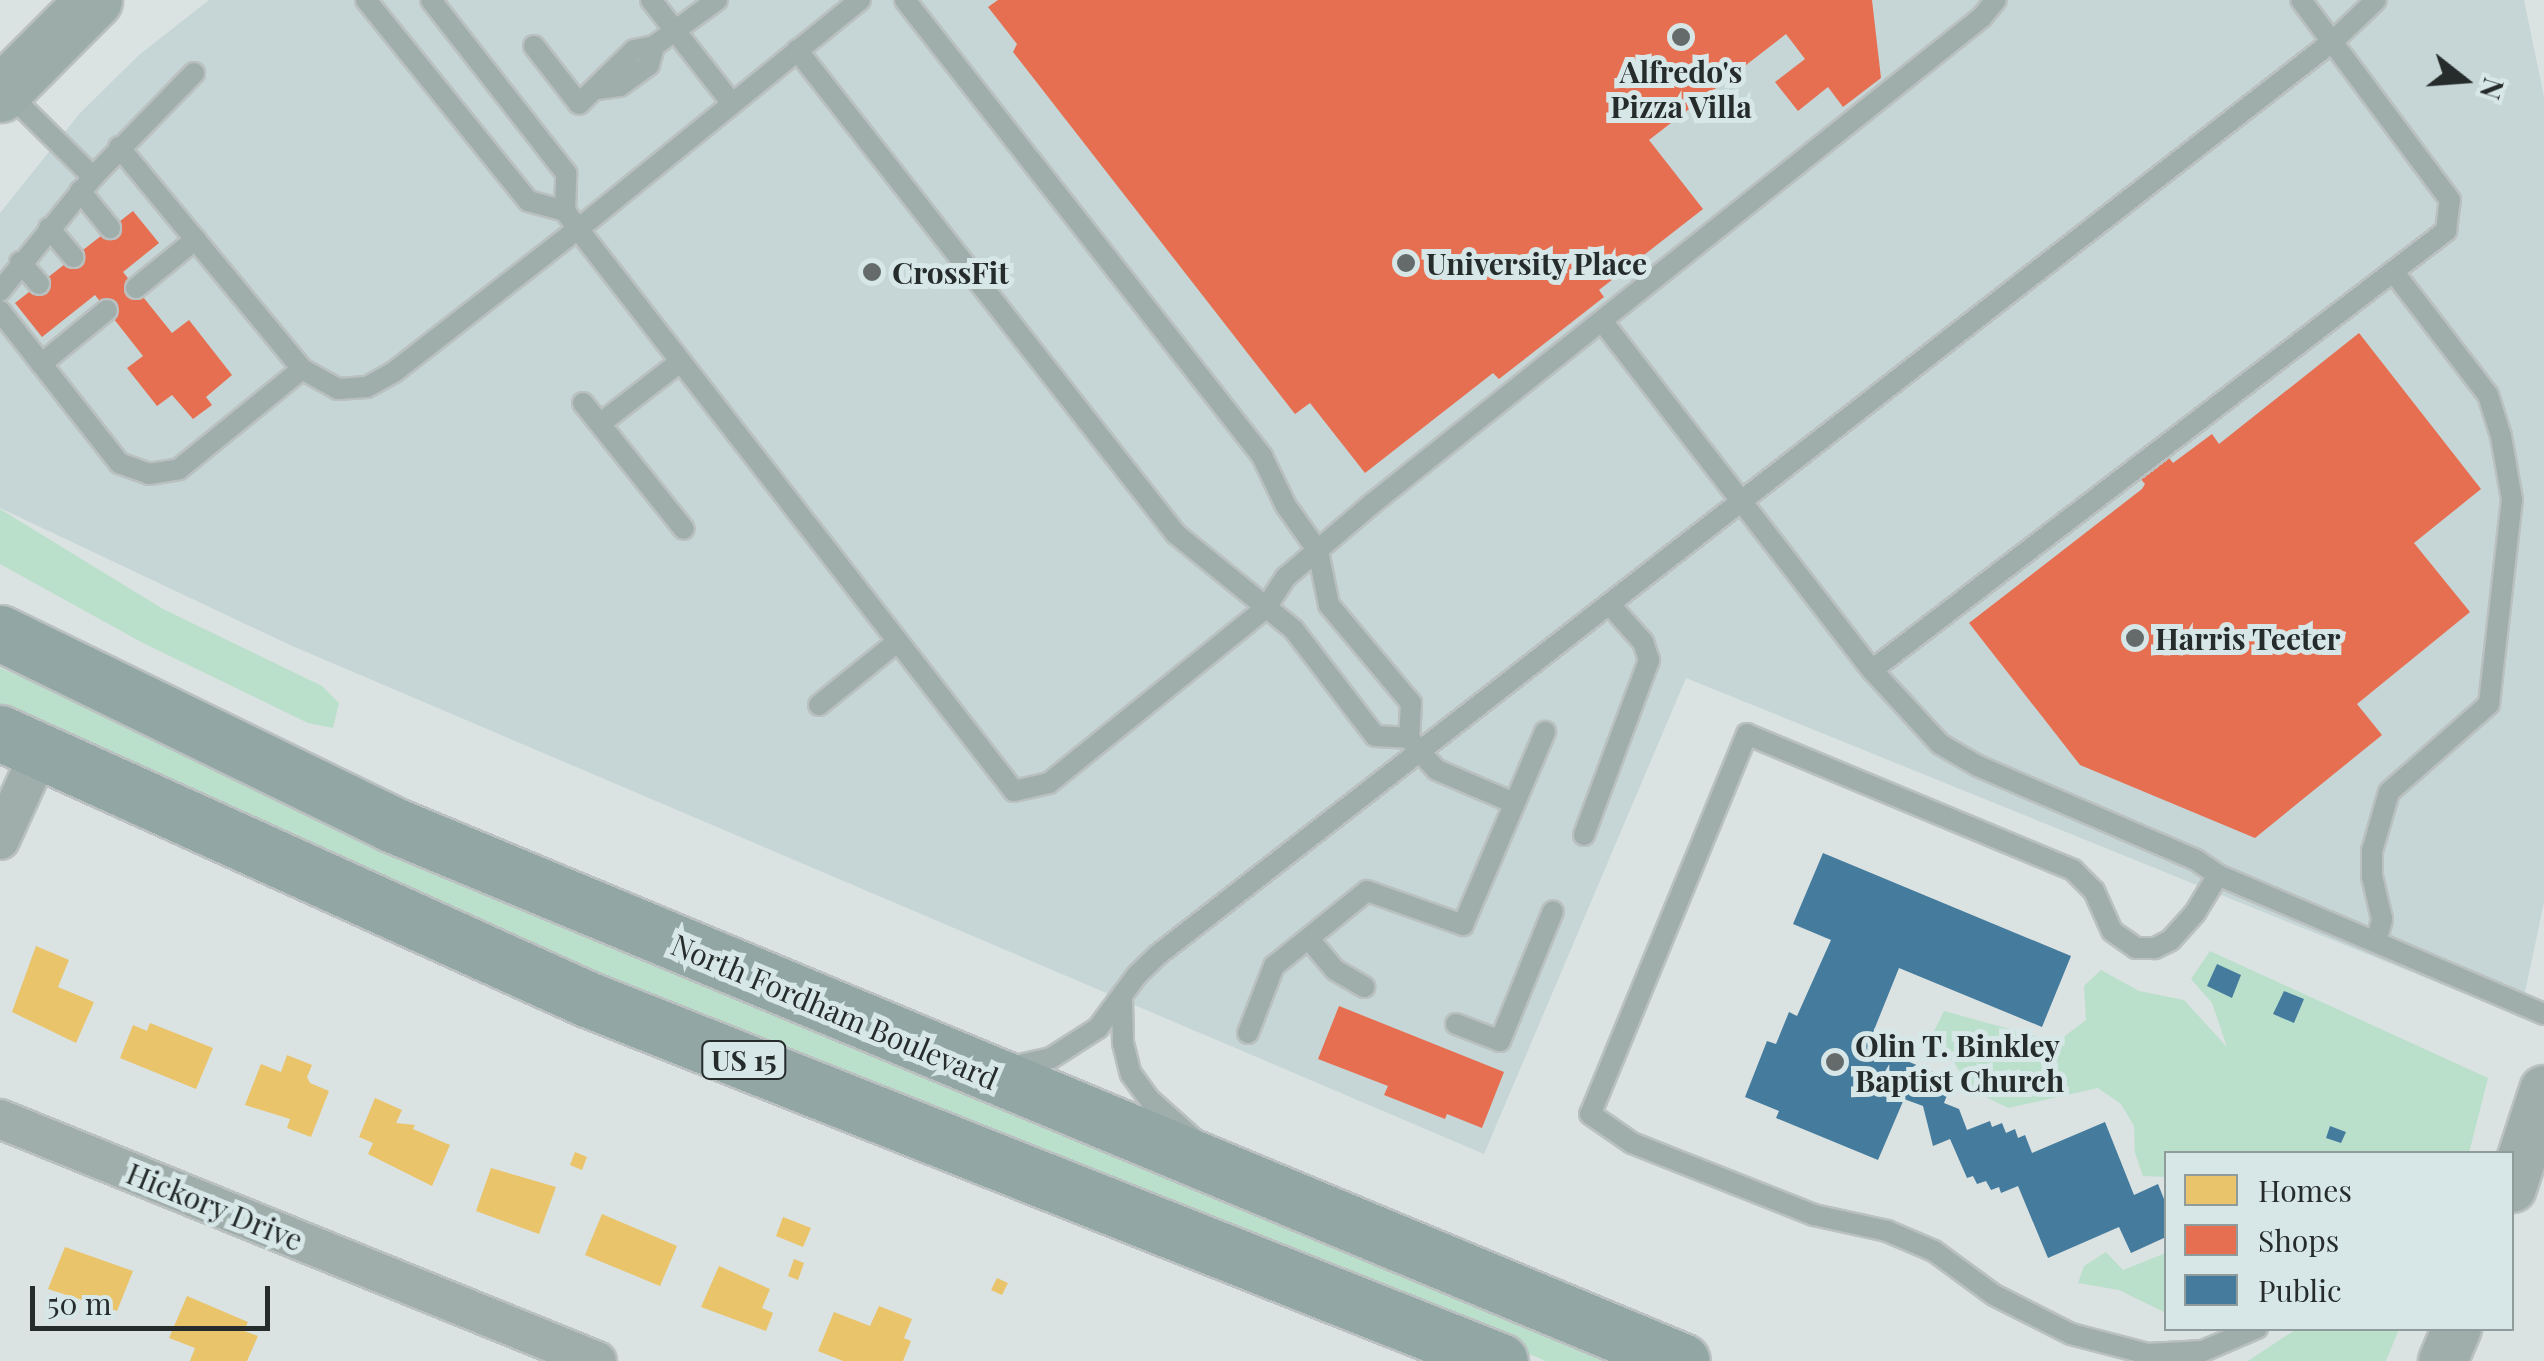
<!DOCTYPE html>
<html>
<head>
<meta charset="utf-8">
<style>
  body { margin:0 }
  #map { position:relative; width:2544px; height:1361px; overflow:hidden; background:#dae2e2; font-family:"Playfair Display",serif }
  div>[style] { position:absolute }
  [style*='--x'] { left:calc(var(--x)*1px); top:calc(var(--y)*1px); width:calc(var(--w)*1px); rotate:calc(var(--a)*1deg) }
  .built>* { inset:0; background:#c6d5d5 }
  .green>* { inset:0; background:#bae0cb }
  .homes>* { inset:0; background:#e9c46a }
  .shops>* { inset:0; background:#e76f51 }
  .public>* { inset:0; background:#457b9d }
  .roads { filter:drop-shadow(2px 0 #bac0c0) drop-shadow(-2px 0 #bac0c0) drop-shadow(0 2px #bac0c0) drop-shadow(0 -2px #bac0c0) }
  .service>* { height:20px; margin:-10px; padding:0 10px; transform-origin:10px; border-radius:10px; background:#9faeab }
  .minor>* { height:38px; margin:-19px; padding:0 19px; transform-origin:19px; border-radius:19px; background:#9faeab }
  .tertiary>* { height:48px; margin:-24px; padding:0 24px; transform-origin:24px; border-radius:24px; background:#9faeab }
  .secondary>* { height:55px; margin:-27.5px; padding:0 27.5px; transform-origin:27.5px; border-radius:27.5px; background:#9caca9 }
  .trunk>* { height:55px; margin:-27.5px; padding:0 27.5px; transform-origin:27.5px; border-radius:27.5px; background:#92a7a4 }
  .dots>* { width:28px; height:28px; translate:-50% -50%; box-sizing:border-box; border:5px solid #d7e6e6; border-radius:50% }
  span { translate:-50% -50%; white-space:nowrap; text-align:center; line-height:1.15; -webkit-text-stroke:10px #d7e6e6; paint-order:stroke }
  .shield-label span { padding:2px 8px; background:#d7e6e6; border:2px solid; border-radius:8px; -webkit-text-stroke-width:0 }
  .shield-label { font-size:28px; color:#262b2b; font-weight:700 }
  .poi-label { font-size:30px; color:#262b2b; font-weight:700 }
  .left { translate:0 -50%; text-align:left }
  .street-label { font-size:30px; color:#262b2b }
  .legend { position:absolute; left:2164px; top:1151px; width:350px; height:180px; box-sizing:border-box; background:#d7e6e6; border:2px solid #909b9b; margin:0; padding:12px 18px; list-style:none; font-size:30px; color:#262b2b }
  .legend li { display:flex; align-items:center; gap:20px; height:50px }
  .legend b { width:50px; border:2px solid #909b9b }
  .north { position:absolute; left:2414px; top:30px; width:100px; height:100px; -webkit-text-stroke:8px #d7e6e6; paint-order:stroke; rotate:107deg; font-size:28px; font-weight:700; line-height:40px; text-align:center; color:#262b2b }
  .north::after { content:''; display:block; margin:auto; width:35px; height:45px; background:#262b2b; clip-path:polygon(50% 0,100% 100%,50% 72%,0 100%) }
  .scale { position:absolute; left:30px; top:1286px; width:240px; height:45px; box-sizing:border-box; border:5px solid #262b2b; border-top:0; padding-left:12px; font-size:30px; line-height:35px; white-space:nowrap; color:#262b2b; -webkit-text-stroke:8px #d7e6e6; paint-order:stroke }
</style>
</head>
<body>
<div id="map">
  <div class="built">
    <div style="clip-path:polygon(209px 0,2524px 0,2544px 97px,2544px 902px,2520px 1016px,1686px 678px,1484px 1154px,290px 645px,0 508px,0 213px,80px 113px,139px 55px)"></div>
  </div>
  <div class="green">
    <div style="clip-path:polygon(0 509px,163px 609px,322px 686px,339px 703px,333px 728px,308px 723px,143px 643px,0 564px)"></div>
    <div style="clip-path:polygon(0 668px,74px 699px,1637px 1361px,1546px 1361px,1328px 1271px,663px 1012px,0 712px)"></div>
    <div style="clip-path:polygon(2210px 951px,2488px 1078px,2469px 1153px,2166px 1154px,2166px 1177px,2143px 1176px,2135px 1153px,2134px 1126px,2121px 1104px,2098px 1088px,2008px 1108px,1972px 1090px,1953px 1061px,1933px 1049px,1933px 1033px,1944px 1011px,2057px 1042px,2086px 1020px,2084px 986px,2101px 970px,2139px 991px,2184px 1000px,2227px 1047px,2212px 1003px,2191px 979px)"></div>
    <div style="clip-path:polygon(2106px 1252px,2123px 1270px,2166px 1253px,2166px 1313px,2119px 1290px,2078px 1283px,2084px 1266px)"></div>
    <div style="clip-path:polygon(2298px 1328px,2399px 1328px,2399px 1329px,2386px 1361px,2248px 1361px)"></div>
  </div>
  <div class="homes">
    <div style="clip-path:polygon(36px 946px,69px 960px,58px 987px,94px 1002px,76px 1043px,12px 1012px)"></div>
    <div style="clip-path:polygon(150px 1023px,213px 1048px,196px 1089px,120px 1058px,133px 1025px,147px 1031px)"></div>
    <div style="clip-path:polygon(287px 1055px,312px 1065px,307px 1077px,310px 1083px,329px 1091px,311px 1137px,287px 1128px,290px 1119px,245px 1105px,261px 1064px,281px 1072px)"></div>
    <div style="clip-path:polygon(375px 1098px,402px 1110px,396px 1123px,415px 1125px,413px 1129px,450px 1145px,432px 1186px,368px 1154px,373px 1143px,359px 1137px)"></div>
    <div style="clip-path:polygon(575px 1152px,587px 1157px,582px 1170px,570px 1165px)"></div>
    <div style="clip-path:polygon(491px 1168px,556px 1187px,539px 1234px,476px 1211px)"></div>
    <div style="clip-path:polygon(602px 1214px,677px 1246px,660px 1286px,585px 1255px)"></div>
    <div style="clip-path:polygon(783px 1217px,811px 1228px,803px 1247px,776px 1236px)"></div>
    <div style="clip-path:polygon(65px 1247px,133px 1271px,117px 1311px,48px 1289px)"></div>
    <div style="clip-path:polygon(794px 1259px,804px 1263px,798px 1280px,788px 1276px)"></div>
    <div style="clip-path:polygon(719px 1266px,770px 1289px,762px 1308px,773px 1313px,766px 1331px,701px 1307px)"></div>
    <div style="clip-path:polygon(997px 1278px,1008px 1283px,1002px 1295px,991px 1290px)"></div>
    <div style="clip-path:polygon(187px 1296px,248px 1322px,244px 1331px,258px 1336px,247px 1361px,190px 1361px,195px 1348px,169px 1338px)"></div>
    <div style="clip-path:polygon(879px 1306px,912px 1319px,904px 1338px,911px 1341px,903px 1361px,843px 1361px,818px 1351px,834px 1312px,870px 1326px)"></div>
  </div>
  <div class="shops">
    <div style="clip-path:polygon(998px 0,1872px 0,1881px 78px,1843px 107px,1828px 87px,1798px 111px,1775px 82px,1805px 59px,1786px 34px,1649px 140px,1703px 209px,1599px 290px,1604px 297px,1499px 379px,1493px 373px,1365px 473px,1310px 403px,1295px 414px,1013px 52px,1017px 44px,988px 7px)"></div>
    <div style="clip-path:polygon(133px 211px,159px 243px,123px 272px,172px 333px,189px 320px,232px 375px,206px 397px,212px 405px,193px 419px,172px 395px,157px 406px,127px 368px,143px 356px,95px 295px,42px 337px,15px 303px)"></div>
    <div style="clip-path:polygon(2359px 333px,2481px 489px,2414px 543px,2470px 612px,2357px 704px,2382px 735px,2255px 838px,2080px 765px,1969px 623px,2142px 489px,2145px 484px,2138px 476px,2166px 454px,2173px 463px,2212px 434px,2219px 444px)"></div>
    <div style="clip-path:polygon(1339px 1006px,1504px 1072px,1482px 1128px,1447px 1114px,1445px 1119px,1384px 1095px,1388px 1086px,1318px 1059px)"></div>
  </div>
  <div class="public">
    <div style="clip-path:polygon(1823px 853px,2071px 956px,2042px 1027px,1899px 968px,1868px 1045px,1953px 1080px,1944px 1103px,1959px 1109px,1967px 1130px,1990px 1121px,1992px 1127px,2002px 1123px,2006px 1133px,2015px 1129px,2018px 1138px,2025px 1135px,2032px 1153px,2105px 1122px,2134px 1195px,2158px 1184px,2166px 1204px,2166px 1237px,2131px 1253px,2119px 1227px,2048px 1258px,2018px 1186px,2001px 1193px,1999px 1187px,1991px 1190px,1986px 1181px,1977px 1184px,1973px 1176px,1967px 1178px,1950px 1139px,1933px 1146px,1923px 1106px,1904px 1099px,1878px 1160px,1776px 1118px,1779px 1111px,1745px 1097px,1767px 1041px,1776px 1044px,1789px 1012px,1797px 1016px,1831px 940px,1793px 924px)"></div>
    <div style="clip-path:polygon(2217px 964px,2241px 975px,2232px 998px,2207px 986px)"></div>
    <div style="clip-path:polygon(2284px 991px,2304px 999px,2294px 1023px,2273px 1014px)"></div>
    <div style="clip-path:polygon(2330px 1126px,2346px 1132px,2341px 1143px,2326px 1138px)"></div>
  </div>
  <div class="roads">
    <div class="service">
      <div style="--x:366;--y:0;--w:258;--a:51.1"></div>
      <div style="--x:528;--y:201;--w:38;--a:15"></div>
      <div style="--x:651;--y:0;--w:130;--a:51.9"></div>
      <div style="--x:860;--y:0;--w:363;--a:140.9"></div>
      <div style="--x:578;--y:229;--w:711;--a:52.2"></div>
      <div style="--x:1014;--y:791;--w:36;--a:-13"></div>
      <div style="--x:1049;--y:783;--w:277;--a:-38.9"></div>
      <div style="--x:1265;--y:609;--w:38;--a:-57"></div>
      <div style="--x:1286;--y:577;--w:114;--a:-40.4"></div>
      <div style="--x:1373;--y:503;--w:779;--a:-38.59"></div>
      <div style="--x:1982;--y:17;--w:22;--a:-51"></div>
      <div style="--x:905;--y:0;--w:579;--a:51.94"></div>
      <div style="--x:1262;--y:456;--w:55;--a:64.4"></div>
      <div style="--x:1286;--y:506;--w:55;--a:54.6"></div>
      <div style="--x:1318;--y:551;--w:55;--a:78.5"></div>
      <div style="--x:1329;--y:605;--w:128;--a:50.1"></div>
      <div style="--x:1411;--y:703;--w:35;--a:93"></div>
      <div style="--x:1409;--y:738;--w:19;--a:51"></div>
      <div style="--x:1421;--y:753;--w:23;--a:47"></div>
      <div style="--x:1437;--y:770;--w:84;--a:23.2"></div>
      <div style="--x:534;--y:46;--w:73;--a:52.2"></div>
      <div style="--x:579;--y:104;--w:77;--a:-44.5"></div>
      <div style="--x:634;--y:50;--w:20;--a:-11"></div>
      <div style="--x:654;--y:46;--w:78;--a:-36.1"></div>
      <div style="--x:797;--y:50;--w:615;--a:51.94"></div>
      <div style="--x:1176;--y:534;--w:152;--a:39.1"></div>
      <div style="--x:1294;--y:630;--w:133;--a:52.6"></div>
      <div style="--x:1375;--y:736;--w:34;--a:3"></div>
      <div style="--x:597;--y:89;--w:23;--a:-7"></div>
      <div style="--x:620;--y:86;--w:36;--a:-36"></div>
      <div style="--x:649;--y:65;--w:20;--a:-75"></div>
      <div style="--x:5;--y:90;--w:124;--a:44.7"></div>
      <div style="--x:93;--y:177;--w:145;--a:-45.8"></div>
      <div style="--x:119;--y:147;--w:288;--a:50.5"></div>
      <div style="--x:302;--y:369;--w:41;--a:29.1"></div>
      <div style="--x:338;--y:389;--w:29;--a:-4"></div>
      <div style="--x:367;--y:387;--w:31;--a:-29"></div>
      <div style="--x:394;--y:372;--w:233;--a:-37.9"></div>
      <div style="--x:578;--y:229;--w:22;--a:-126"></div>
      <div style="--x:565;--y:211;--w:38;--a:-88"></div>
      <div style="--x:566;--y:173;--w:219;--a:-128"></div>
      <div style="--x:80;--y:191;--w:48;--a:51"></div>
      <div style="--x:49;--y:228;--w:38;--a:50"></div>
      <div style="--x:20;--y:262;--w:29;--a:49"></div>
      <div style="--x:136;--y:288;--w:77;--a:-39.2"></div>
      <div style="--x:0;--y:291;--w:147;--a:-50.8"></div>
      <div style="--x:0;--y:311;--w:193;--a:51.9"></div>
      <div style="--x:119;--y:463;--w:32;--a:20"></div>
      <div style="--x:149;--y:474;--w:30;--a:-9"></div>
      <div style="--x:179;--y:469;--w:159;--a:-39.1"></div>
      <div style="--x:1602;--y:321;--w:441;--a:52.3"></div>
      <div style="--x:1872;--y:670;--w:100;--a:47.4"></div>
      <div style="--x:1940;--y:744;--w:44;--a:30.1"></div>
      <div style="--x:1978;--y:766;--w:237;--a:23.3"></div>
      <div style="--x:2196;--y:860;--w:27;--a:34"></div>
      <div style="--x:2218;--y:875;--w:354;--a:23.1"></div>
      <div style="--x:41;--y:364;--w:85;--a:-39.3"></div>
      <div style="--x:583;--y:403;--w:161;--a:51.3"></div>
      <div style="--x:601;--y:423;--w:100;--a:-37.7"></div>
      <div style="--x:1872;--y:670;--w:723;--a:-37.41"></div>
      <div style="--x:2446;--y:231;--w:31;--a:-83"></div>
      <div style="--x:2450;--y:200;--w:249;--a:-126.7"></div>
      <div style="--x:819;--y:705;--w:100;--a:-38.9"></div>
      <div style="--x:1584;--y:835;--w:187;--a:-69.6"></div>
      <div style="--x:1649;--y:660;--w:19;--a:-108"></div>
      <div style="--x:1643;--y:642;--w:50;--a:-131.7"></div>
      <div style="--x:2218;--y:875;--w:44;--a:121.2"></div>
      <div style="--x:2195;--y:913;--w:36;--a:132"></div>
      <div style="--x:2171;--y:940;--w:18;--a:153"></div>
      <div style="--x:2155;--y:948;--w:19;--a:180"></div>
      <div style="--x:2136;--y:948;--w:29;--a:-145"></div>
      <div style="--x:2112;--y:931;--w:44;--a:-114.2"></div>
      <div style="--x:2094;--y:891;--w:30;--a:-135"></div>
      <div style="--x:2073;--y:870;--w:353;--a:-157.4"></div>
      <div style="--x:1747;--y:734;--w:411;--a:112.4"></div>
      <div style="--x:1590;--y:1114;--w:51;--a:34.6"></div>
      <div style="--x:1632;--y:1143;--w:196;--a:21.6"></div>
      <div style="--x:1814;--y:1215;--w:75;--a:12.4"></div>
      <div style="--x:1887;--y:1231;--w:51;--a:23.1"></div>
      <div style="--x:1934;--y:1251;--w:74;--a:36.3"></div>
      <div style="--x:1994;--y:1295;--w:86;--a:26.9"></div>
      <div style="--x:2071;--y:1334;--w:80;--a:14.6"></div>
      <div style="--x:2148;--y:1354;--w:55;--a:-3.1"></div>
      <div style="--x:2203;--y:1351;--w:59;--a:-23.1"></div>
      <div style="--x:1309;--y:939;--w:40;--a:50"></div>
      <div style="--x:1335;--y:970;--w:34;--a:30"></div>
      <div style="--x:2376;--y:942;--w:24;--a:-75"></div>
      <div style="--x:2382;--y:919;--w:44;--a:-103.1"></div>
      <div style="--x:2372;--y:876;--w:25;--a:-90"></div>
      <div style="--x:2372;--y:851;--w:61;--a:-73.9"></div>
      <div style="--x:2389;--y:792;--w:133;--a:-41.3"></div>
      <div style="--x:2489;--y:704;--w:205;--a:-83.6"></div>
      <div style="--x:2512;--y:500;--w:65;--a:-99.8"></div>
      <div style="--x:2501;--y:436;--w:43;--a:-107.6"></div>
      <div style="--x:2488;--y:395;--w:156;--a:-127.5"></div>
      <div style="--x:1122;--y:1000;--w:43;--a:88.7"></div>
      <div style="--x:1123;--y:1043;--w:32;--a:76"></div>
      <div style="--x:1131;--y:1074;--w:31;--a:54"></div>
      <div style="--x:1149;--y:1099;--w:62;--a:41.7"></div>
      <div style="--x:1456;--y:1024;--w:47;--a:21.1"></div>
      <div style="--x:1500;--y:1041;--w:140;--a:-67.8"></div>
      <div style="--x:1248;--y:1033;--w:72;--a:-68.8"></div>
      <div style="--x:1274;--y:966;--w:119;--a:-38.9"></div>
      <div style="--x:1367;--y:891;--w:102;--a:19.5"></div>
      <div style="--x:1463;--y:925;--w:210;--a:-67"></div>
      <div style="--x:1011;--y:1067;--w:41;--a:-12.7"></div>
      <div style="--x:1051;--y:1058;--w:56;--a:-32.6"></div>
      <div style="--x:1098;--y:1028;--w:66;--a:-53.7"></div>
      <div style="--x:1137;--y:975;--w:30;--a:-44"></div>
      <div style="--x:1159;--y:954;--w:1487;--a:-37.87"></div>
      <div style="--x:2333;--y:41;--w:59;--a:-43.6"></div>
    </div>
    <div class="minor">
      <div style="--x:0;--y:840;--w:97;--a:-65.6"></div>
      <div style="--x:0;--y:1119;--w:644;--a:22.07"></div>
    </div>
    <div class="tertiary">
      <div style="--x:2512;--y:1188;--w:103;--a:-71.9"></div>
      <div style="--x:2443;--y:1361;--w:36;--a:-67"></div>
    </div>
    <div class="secondary">
      <div style="--x:0;--y:94;--w:133;--a:-45"></div>
    </div>
    <div class="trunk">
      <div style="--x:0;--y:633;--w:435;--a:26"></div>
      <div style="--x:391;--y:824;--w:1398;--a:22.59"></div>
      <div style="--x:0;--y:733;--w:644;--a:24.38"></div>
      <div style="--x:587;--y:999;--w:982;--a:21.63"></div>
    </div>
  </div>
  <div class="dots">
    <div style="left:1681px;top:37px;background:#656b6b"></div>
    <div style="left:1406px;top:263px;background:#656b6b"></div>
    <div style="left:872px;top:272px;background:#656b6b"></div>
    <div style="left:2135px;top:638px;background:#656b6b"></div>
    <div style="left:1835px;top:1062px;background:#656b6b"></div>
  </div>
  <div class="shield-label">
    <span style="left:744px;top:1060px">US 15</span>
  </div>
  <div class="poi-label">
    <span style="left:1681px;top:88px">Alfredo's<br>Pizza Villa</span>
    <span class="left" style="left:1426px;top:263px">University Place</span>
    <span class="left" style="left:892px;top:272px">CrossFit</span>
    <span class="left" style="left:2155px;top:638px">Harris Teeter</span>
    <span class="left" style="left:1855px;top:1062px">Olin T. Binkley<br>Baptist Church</span>
  </div>
  <div class="street-label">
    <span style="left:835px;top:1011px;rotate:23deg">North Fordham Boulevard</span>
    <span style="left:215px;top:1206px;rotate:22deg">Hickory Drive</span>
  </div>
  <ul class="legend">
  <li><b style="height:28px;background:#e9c46a"></b>Homes</li>
  <li><b style="height:28px;background:#e76f51"></b>Shops</li>
  <li><b style="height:28px;background:#457b9d"></b>Public</li>
  </ul>
  <div class="north">N</div>
  <div class="scale">50 m</div>
</div>
</body>
</html>
